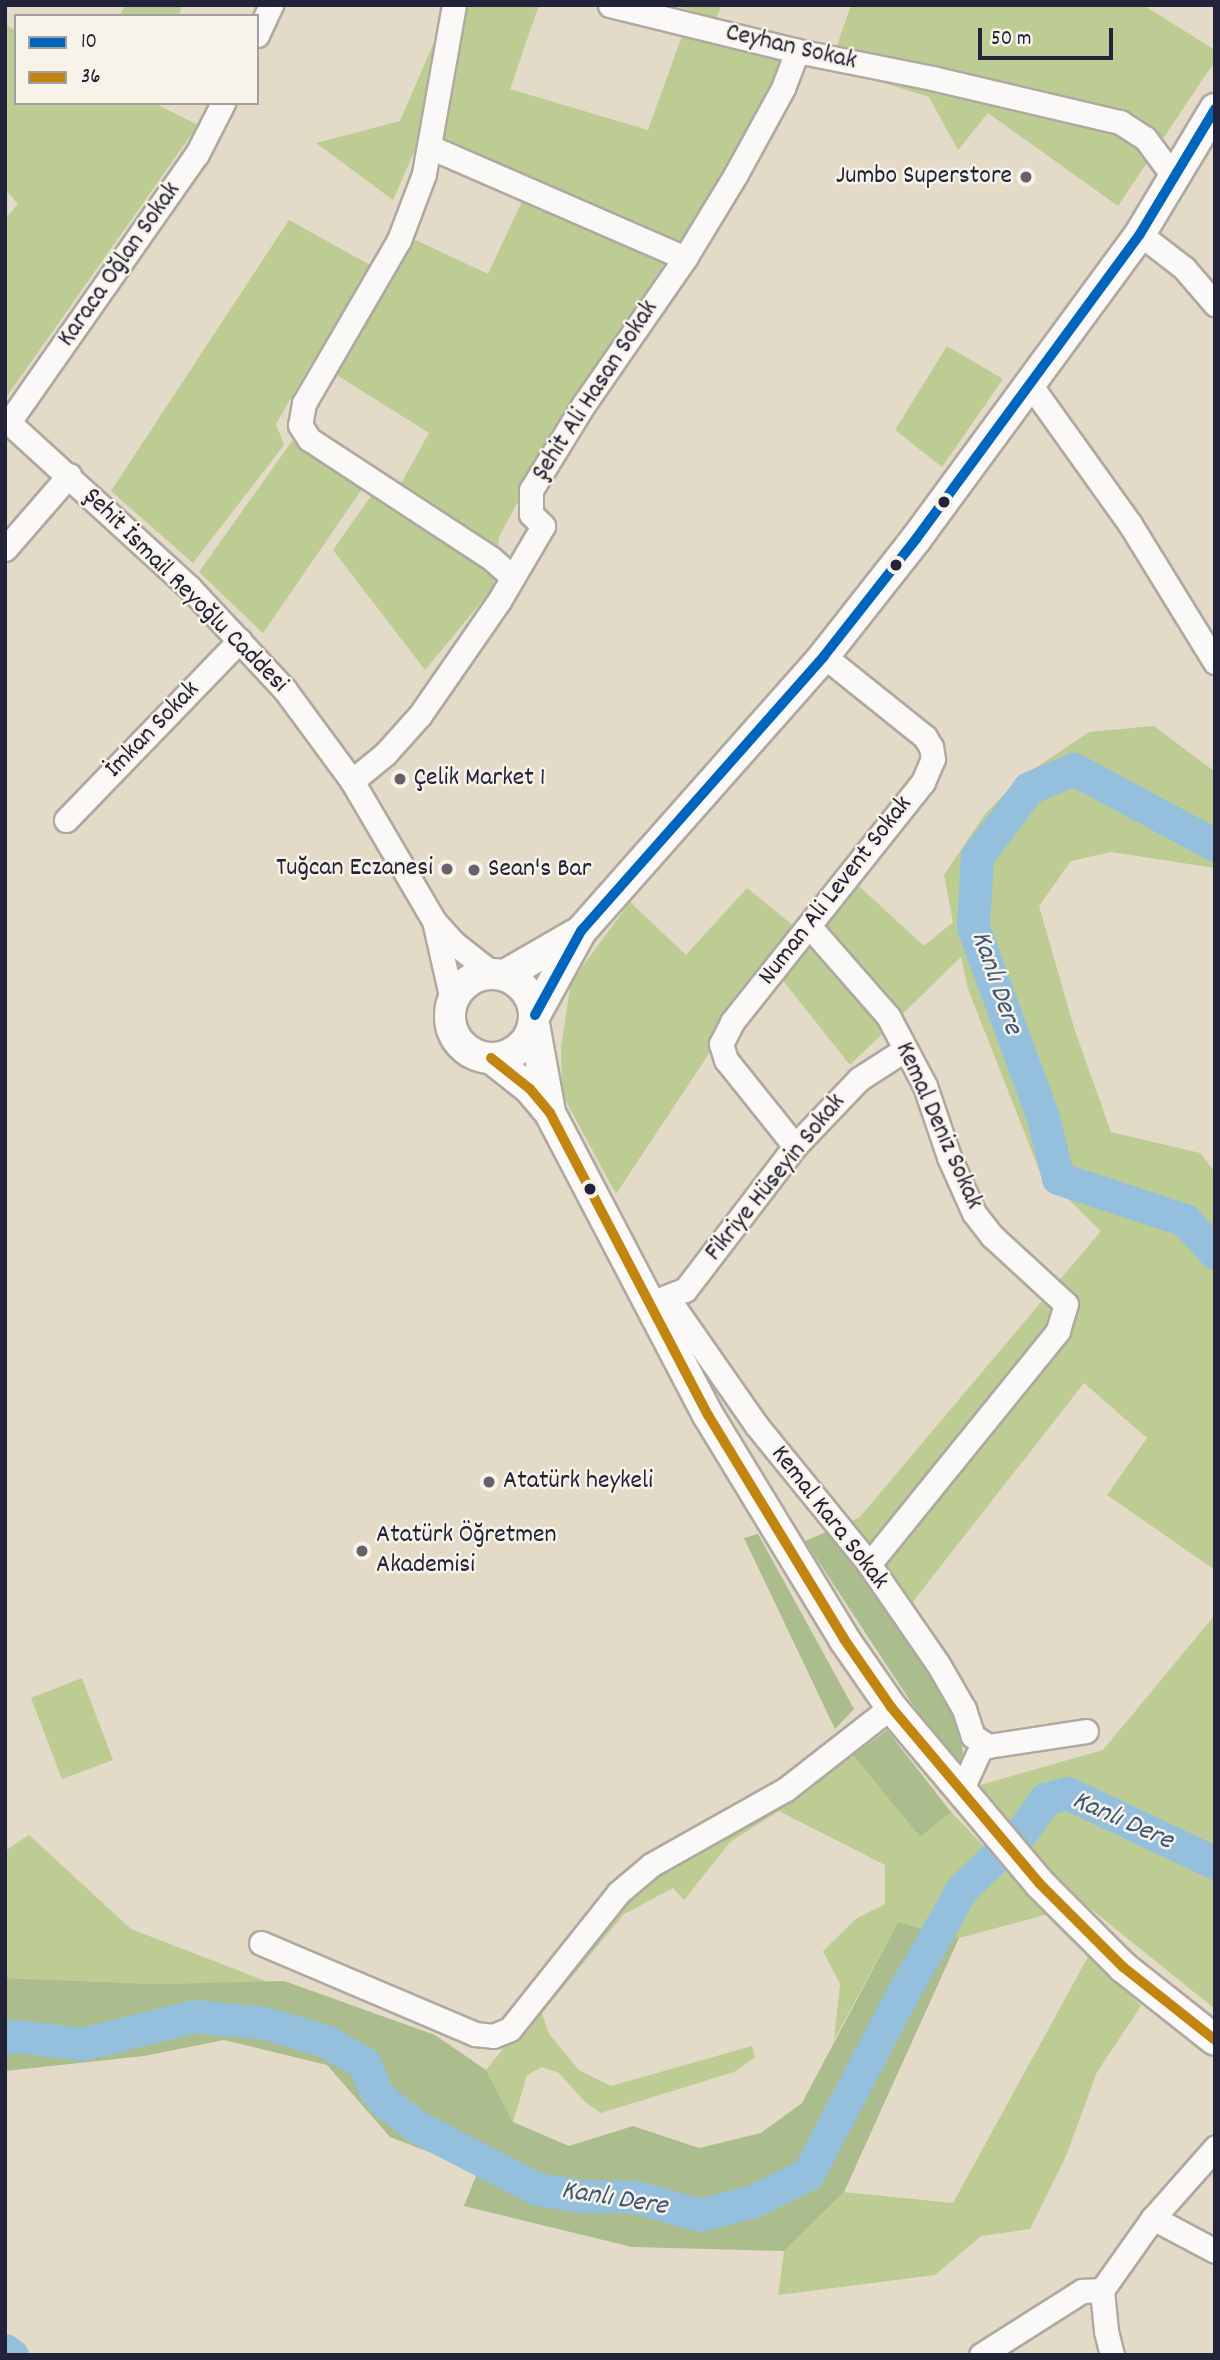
<!DOCTYPE html>
<html>
<head>
<meta charset="utf-8">
<style>
  body { margin:0 }
  #map { position:relative; width:1220px; height:2360px; overflow:hidden; background:#e3dac7; font-family:Dekko,sans-serif }
  div>[style] { position:absolute }
  [style*='--x'] { left:calc(var(--x)*1px); top:calc(var(--y)*1px); width:calc(var(--w)*1px); rotate:calc(var(--a)*1deg) }
  .green>* { inset:0; background:#bdcc93 }
  .forest>* { inset:0; background:#abbd8d }
  .river>* { height:33px; margin:-16.5px; padding:0 16.5px; transform-origin:16.5px; border-radius:16.5px; background:#94c0de }
  .roads { filter:drop-shadow(2px 0 #afa9a0) drop-shadow(-2px 0 #afa9a0) drop-shadow(0 2px #afa9a0) drop-shadow(0 -2px #afa9a0) }
  .minor>* { height:23px; margin:-11.5px; padding:0 11.5px; transform-origin:11.5px; border-radius:11.5px; background:#fbf9f7 }
  .major>* { height:30px; margin:-15px; padding:0 15px; transform-origin:15px; border-radius:15px; background:#fbf9f7 }
  .major>.ring { margin:-15px; padding:0; box-sizing:content-box; background:none; border:30px solid #fbf9f7; border-radius:50% }
  .bus-1>* { height:10px; margin:-5px; padding:0 5px; transform-origin:5px; border-radius:5px; background:#0065bd }
  .bus-2>* { height:10px; margin:-5px; padding:0 5px; transform-origin:5px; border-radius:5px; background:#c2850f }
  .dots>* { width:19px; height:19px; translate:-50% -50%; box-sizing:border-box; border:4px solid #f7f3e8; border-radius:50% }
  span { translate:-50% -50%; white-space:nowrap; text-align:center; line-height:1.15; -webkit-text-stroke:5px #f7f3e8; paint-order:stroke }
  .street-label { font-size:26px; color:#22223b }
  .poi-label { font-size:26px; color:#22223b }
  .right { translate:-100% -50%; text-align:right }
  .left { translate:0 -50%; text-align:left }
  .water-label { font-size:28px; color:#3e5578; font-style:italic }
  .frame { position:absolute; inset:0; border:7px solid #22223b; pointer-events:none }
  .legend { position:absolute; left:14px; top:14px; width:245px; height:91px; box-sizing:border-box; background:#f7f3e8; border:2px solid #a29fa3; margin:0; padding:9px 12px; list-style:none; font-size:21px; color:#22223b }
  .legend li { display:flex; align-items:center; gap:14px; height:35px }
  .legend b { width:35px; border:2px solid #a29fa3 }
  .scale { position:absolute; left:978px; top:28px; width:135px; height:32px; box-sizing:border-box; border:4px solid #22223b; border-top:0; padding-left:9px; font-size:21px; line-height:24px; white-space:nowrap; color:#22223b; -webkit-text-stroke:5px #f7f3e8; paint-order:stroke }
</style>
</head>
<body>
<div id="map">
  <div class="green">
    <div style="clip-path:polygon(125px 5px,182px 5px,179px 16px,120px 16px)"></div>
    <div style="clip-path:polygon(468px 5px,539px 5px,510px 89px,648px 130px,682px 36px,803px 60px,575px 395px,499px 537px,493px 588px,425px 670px,333px 550px,371px 496px,388px 507px,429px 433px,313px 360px,276px 424px,284px 445px,193px 563px,111px 491px,289px 220px,390px 276px,407px 236px,488px 274px,533px 178px,421px 136px,393px 200px,316px 143px,400px 121px,441px 26px,462px 24px)"></div>
    <div style="clip-path:polygon(673px 5px,722px 5px,716px 18px)"></div>
    <div style="clip-path:polygon(851px 5px,1143px 5px,1215px 50px,1215px 61px,1118px 206px,988px 113px,958px 150px,929px 97px,830px 66px)"></div>
    <div style="clip-path:polygon(5px 24px,16px 31px,16px 103px,154px 103px,198px 125px,5px 399px,5px 219px,18px 204px,5px 189px)"></div>
    <div style="clip-path:polygon(947px 346px,1003px 379px,942px 467px,895px 430px)"></div>
    <div style="clip-path:polygon(292px 441px,362px 489px,263px 633px,199px 572px)"></div>
    <div style="clip-path:polygon(1154px 726px,1215px 772px,1215px 868px,1111px 852px,1071px 861px,1039px 906px,1075px 1031px,1111px 1132px,1200px 1153px,1215px 1172px,1215px 1570px,1107px 1495px,1147px 1438px,1084px 1383px,897px 1622px,829px 1531px,859px 1518px,1101px 1231px,1040px 1172px,968px 989px,961px 957px,850px 1065px,769px 963px,616px 1194px,562px 1094px,561px 1047px,571px 982px,630px 902px,686px 955px,747px 888px,812px 941px,859px 886px,924px 946px,953px 922px,944px 875px,985px 814px,1019px 779px,1089px 732px)"></div>
    <div style="clip-path:polygon(1215px 1615px,1215px 2009px,1071px 1893px,973px 1787px,1103px 1750px)"></div>
    <div style="clip-path:polygon(82px 1678px,113px 1760px,62px 1779px,31px 1698px)"></div>
    <div style="clip-path:polygon(853px 1755px,920px 1837px,951px 1812px,1049px 1914px,959px 1938px,898px 1922px,834px 2040px,840px 1984px,823px 1951px,857px 1918px,885px 1904px,885px 1865px,779px 1811px,730px 1842px,684px 1900px,673px 1888px,624px 1914px,542px 2013px,549px 2034px,579px 2070px,611px 2086px,752px 2046px,755px 2057px,734px 2072px,601px 2113px,585px 2102px,559px 2073px,542px 2067px,527px 2075px,513px 2122px,486px 2070px,621px 1901px,651px 1877px)"></div>
    <div style="clip-path:polygon(29px 1835px,131px 1929px,268px 1982px,157px 1984px,5px 1978px,5px 1851px)"></div>
    <div style="clip-path:polygon(1089px 1955px,1141px 2006px,1097px 2072px,1066px 2156px,1030px 2229px,981px 2236px,935px 2275px,778px 2295px,784px 2251px,844px 2192px,953px 2203px)"></div>
  </div>
  <div class="forest">
    <div style="clip-path:polygon(829px 1531px,897px 1622px,957px 1715px,965px 1766px,953px 1766px,805px 1541px)"></div>
    <div style="clip-path:polygon(758px 1534px,854px 1709px,835px 1729px,744px 1538px)"></div>
    <div style="clip-path:polygon(887px 1730px,951px 1812px,920px 1837px,853px 1755px)"></div>
    <div style="clip-path:polygon(898px 1922px,959px 1938px,844px 2192px,784px 2251px,632px 2247px,464px 2206px,478px 2171px,390px 2137px,327px 2065px,224px 2040px,144px 2056px,5px 2071px,5px 1978px,157px 1984px,284px 1981px,435px 2035px,486px 2070px,513px 2122px,569px 2146px,633px 2126px,699px 2148px,761px 2133px,802px 2103px)"></div>
    <div style="clip-path:polygon(5px 2335px,29px 2355px,5px 2355px)"></div>
  </div>
  <div class="river">
    <div style="--x:1215;--y:845;--w:160;--a:-151.7"></div>
    <div style="--x:1074;--y:769;--w:49;--a:157.1"></div>
    <div style="--x:1029;--y:788;--w:86;--a:127.4"></div>
    <div style="--x:977;--y:856;--w:71;--a:93.2"></div>
    <div style="--x:973;--y:927;--w:200;--a:69.8"></div>
    <div style="--x:1042;--y:1115;--w:65;--a:75.7"></div>
    <div style="--x:1058;--y:1178;--w:134;--a:18.3"></div>
    <div style="--x:1185;--y:1220;--w:45;--a:47.7"></div>
    <div style="--x:5;--y:2038;--w:11;--a:-10"></div>
    <div style="--x:16;--y:2036;--w:66;--a:6.9"></div>
    <div style="--x:82;--y:2044;--w:116;--a:-13.9"></div>
    <div style="--x:195;--y:2016;--w:70;--a:5.7"></div>
    <div style="--x:265;--y:2023;--w:64;--a:16.4"></div>
    <div style="--x:326;--y:2041;--w:45;--a:30.5"></div>
    <div style="--x:365;--y:2064;--w:27;--a:70"></div>
    <div style="--x:374;--y:2089;--w:18;--a:49"></div>
    <div style="--x:386;--y:2103;--w:38;--a:37"></div>
    <div style="--x:416;--y:2126;--w:136;--a:27.5"></div>
    <div style="--x:537;--y:2189;--w:47;--a:8.7"></div>
    <div style="--x:583;--y:2196;--w:53;--a:1.1"></div>
    <div style="--x:636;--y:2197;--w:66;--a:15.7"></div>
    <div style="--x:700;--y:2215;--w:55;--a:-14.8"></div>
    <div style="--x:753;--y:2201;--w:61;--a:-26.1"></div>
    <div style="--x:808;--y:2174;--w:201;--a:-62.4"></div>
    <div style="--x:901;--y:1996;--w:123;--a:-60.3"></div>
    <div style="--x:962;--y:1889;--w:86;--a:-44.1"></div>
    <div style="--x:1024;--y:1829;--w:37;--a:-55"></div>
    <div style="--x:1045;--y:1799;--w:23;--a:-15"></div>
    <div style="--x:1067;--y:1793;--w:164;--a:25.3"></div>
    <div style="--x:5;--y:2350;--w:9;--a:36"></div>
  </div>
  <div class="roads">
    <div class="minor">
      <div style="--x:454;--y:5;--w:172;--a:100.1"></div>
      <div style="--x:424;--y:174;--w:71;--a:110.7"></div>
      <div style="--x:399;--y:240;--w:189;--a:120.2"></div>
      <div style="--x:304;--y:403;--w:22;--a:100"></div>
      <div style="--x:300;--y:425;--w:17;--a:57"></div>
      <div style="--x:309;--y:439;--w:217;--a:33.2"></div>
      <div style="--x:491;--y:558;--w:28;--a:42"></div>
      <div style="--x:610;--y:5;--w:193;--a:13.8"></div>
      <div style="--x:797;--y:51;--w:138;--a:11.3"></div>
      <div style="--x:932;--y:78;--w:193;--a:13.2"></div>
      <div style="--x:1120;--y:122;--w:30;--a:33"></div>
      <div style="--x:1145;--y:138;--w:49;--a:53.4"></div>
      <div style="--x:257;--y:35;--w:33;--a:-65"></div>
      <div style="--x:430;--y:147;--w:278;--a:23.5"></div>
      <div style="--x:1140;--y:234;--w:56;--a:37.7"></div>
      <div style="--x:1184;--y:268;--w:48;--a:49.3"></div>
      <div style="--x:1029;--y:383;--w:173;--a:54.4"></div>
      <div style="--x:1130;--y:524;--w:162;--a:58.4"></div>
      <div style="--x:5;--y:419;--w:249;--a:42.4"></div>
      <div style="--x:189;--y:587;--w:141;--a:47"></div>
      <div style="--x:285;--y:690;--w:113;--a:53.6"></div>
      <div style="--x:352;--y:781;--w:162;--a:59.6"></div>
      <div style="--x:434;--y:921;--w:30;--a:48"></div>
      <div style="--x:454;--y:943;--w:48;--a:38.3"></div>
      <div style="--x:9;--y:422;--w:327;--a:-55"></div>
      <div style="--x:197;--y:154;--w:57;--a:-63"></div>
      <div style="--x:5;--y:549;--w:98;--a:-49.1"></div>
      <div style="--x:352;--y:781;--w:43;--a:-39.3"></div>
      <div style="--x:385;--y:754;--w:52;--a:-48.1"></div>
      <div style="--x:420;--y:715;--w:139;--a:-55.3"></div>
      <div style="--x:499;--y:601;--w:87;--a:-59.6"></div>
      <div style="--x:543;--y:526;--w:17;--a:-135"></div>
      <div style="--x:531;--y:514;--w:24;--a:-90"></div>
      <div style="--x:531;--y:490;--w:101;--a:-58.4"></div>
      <div style="--x:584;--y:404;--w:178;--a:-55.3"></div>
      <div style="--x:685;--y:258;--w:98;--a:-58.7"></div>
      <div style="--x:736;--y:174;--w:98;--a:-61.3"></div>
      <div style="--x:783;--y:88;--w:40;--a:-69"></div>
      <div style="--x:66;--y:820;--w:250;--a:-46"></div>
      <div style="--x:435;--y:925;--w:77;--a:77.2"></div>
      <div style="--x:810;--y:927;--w:118;--a:48.8"></div>
      <div style="--x:888;--y:1016;--w:79;--a:62.1"></div>
      <div style="--x:925;--y:1086;--w:75;--a:71.3"></div>
      <div style="--x:949;--y:1157;--w:61;--a:65.9"></div>
      <div style="--x:974;--y:1213;--w:29;--a:52"></div>
      <div style="--x:992;--y:1236;--w:100;--a:42.6"></div>
      <div style="--x:1066;--y:1304;--w:28;--a:107"></div>
      <div style="--x:1058;--y:1331;--w:300;--a:129"></div>
      <div style="--x:795;--y:1146;--w:110;--a:-128.7"></div>
      <div style="--x:726;--y:1060;--w:17;--a:-107"></div>
      <div style="--x:721;--y:1044;--w:25;--a:-63"></div>
      <div style="--x:732;--y:1022;--w:307;--a:-51.5"></div>
      <div style="--x:923;--y:782;--w:25;--a:-67"></div>
      <div style="--x:933;--y:759;--w:12;--a:-99"></div>
      <div style="--x:931;--y:747;--w:12;--a:-121"></div>
      <div style="--x:925;--y:737;--w:129;--a:-141.3"></div>
      <div style="--x:667;--y:1297;--w:157;--a:55.1"></div>
      <div style="--x:757;--y:1426;--w:178;--a:50.9"></div>
      <div style="--x:869;--y:1564;--w:121;--a:55.4"></div>
      <div style="--x:938;--y:1664;--w:52;--a:60"></div>
      <div style="--x:964;--y:1709;--w:28;--a:72"></div>
      <div style="--x:973;--y:1736;--w:18;--a:34"></div>
      <div style="--x:988;--y:1746;--w:99;--a:-8.7"></div>
      <div style="--x:653;--y:1302;--w:34;--a:-21"></div>
      <div style="--x:685;--y:1290;--w:181;--a:-52.6"></div>
      <div style="--x:795;--y:1146;--w:93;--a:-46.3"></div>
      <div style="--x:859;--y:1079;--w:54;--a:-32.8"></div>
      <div style="--x:960;--y:1793;--w:55;--a:-65.3"></div>
      <div style="--x:261;--y:1943;--w:233;--a:23"></div>
      <div style="--x:475;--y:2034;--w:18;--a:6"></div>
      <div style="--x:493;--y:2036;--w:18;--a:-22"></div>
      <div style="--x:510;--y:2029;--w:174;--a:-51.5"></div>
      <div style="--x:618;--y:1893;--w:43;--a:-40.3"></div>
      <div style="--x:651;--y:1865;--w:155;--a:-29.4"></div>
      <div style="--x:786;--y:1789;--w:133;--a:-38"></div>
      <div style="--x:1153;--y:2218;--w:70;--a:28"></div>
      <div style="--x:1102;--y:2290;--w:88;--a:-54.7"></div>
      <div style="--x:1153;--y:2218;--w:94;--a:-48.5"></div>
      <div style="--x:1102;--y:2290;--w:41;--a:84.4"></div>
      <div style="--x:1106;--y:2331;--w:25;--a:76"></div>
      <div style="--x:981;--y:2355;--w:120;--a:-32.4"></div>
      <div style="--x:1082;--y:2291;--w:20;--a:-3"></div>
    </div>
    <div class="major">
      <div class="ring" style="left:450px;top:974px;width:54px;height:54px"></div>
      <div style="--x:505;--y:975;--w:80;--a:-30.1"></div>
      <div style="--x:535;--y:1015;--w:96;--a:-61.3"></div>
      <div style="--x:581;--y:931;--w:367;--a:-48.5"></div>
      <div style="--x:824;--y:656;--w:149;--a:-51.8"></div>
      <div style="--x:916;--y:539;--w:378;--a:-53.7"></div>
      <div style="--x:1140;--y:234;--w:146;--a:-59"></div>
      <div style="--x:534;--y:1024;--w:89;--a:79.7"></div>
      <div style="--x:491;--y:1058;--w:50;--a:38.5"></div>
      <div style="--x:530;--y:1089;--w:31;--a:50"></div>
      <div style="--x:550;--y:1113;--w:341;--a:62.4"></div>
      <div style="--x:708;--y:1415;--w:262;--a:58.7"></div>
      <div style="--x:844;--y:1639;--w:83;--a:55.3"></div>
      <div style="--x:891;--y:1707;--w:230;--a:49.9"></div>
      <div style="--x:1039;--y:1883;--w:119;--a:45"></div>
      <div style="--x:1123;--y:1967;--w:117;--a:38.4"></div>
    </div>
  </div>
  <div class="bus-1">
    <div style="--x:535;--y:1015;--w:96;--a:-61.3"></div>
    <div style="--x:581;--y:931;--w:367;--a:-48.5"></div>
    <div style="--x:824;--y:656;--w:149;--a:-51.8"></div>
    <div style="--x:916;--y:539;--w:378;--a:-53.7"></div>
    <div style="--x:1140;--y:234;--w:146;--a:-59"></div>
  </div>
  <div class="bus-2">
    <div style="--x:491;--y:1058;--w:50;--a:38.5"></div>
    <div style="--x:530;--y:1089;--w:31;--a:50"></div>
    <div style="--x:550;--y:1113;--w:341;--a:62.4"></div>
    <div style="--x:708;--y:1415;--w:262;--a:58.7"></div>
    <div style="--x:844;--y:1639;--w:83;--a:55.3"></div>
    <div style="--x:891;--y:1707;--w:230;--a:49.9"></div>
    <div style="--x:1039;--y:1883;--w:119;--a:45"></div>
    <div style="--x:1123;--y:1967;--w:117;--a:38.4"></div>
  </div>
  <div class="dots">
    <div style="left:1026px;top:177px;background:#66626c"></div>
    <div style="left:944px;top:502px;background:#22223b"></div>
    <div style="left:896px;top:565px;background:#22223b"></div>
    <div style="left:400px;top:779px;background:#66626c"></div>
    <div style="left:447px;top:869px;background:#66626c"></div>
    <div style="left:474px;top:870px;background:#66626c"></div>
    <div style="left:590px;top:1189px;background:#22223b"></div>
    <div style="left:489px;top:1482px;background:#66626c"></div>
    <div style="left:362px;top:1551px;background:#66626c"></div>
  </div>
  <div class="street-label">
    <span style="left:791px;top:48px;rotate:13deg">Ceyhan Sokak</span>
    <span style="left:120px;top:265px;rotate:-55deg">Karaca Oğlan Sokak</span>
    <span style="left:596px;top:391px;rotate:-57deg">Şehit Ali Hasan Sokak</span>
    <span style="left:185px;top:591px;rotate:45deg">Şehit İsmail Reyoğlu Caddesi</span>
    <span style="left:153px;top:730px;rotate:-46deg">İmkan Sokak</span>
    <span style="left:836px;top:891px;rotate:-52deg">Numan Ali Levent Sokak</span>
    <span style="left:938px;top:1126px;rotate:66deg">Kemal Deniz Sokak</span>
    <span style="left:776px;top:1178px;rotate:-51deg">Fikriye Hüseyin Sokak</span>
    <span style="left:829px;top:1518px;rotate:52deg">Kemal Kara Sokak</span>
  </div>
  <div class="poi-label">
    <span class="right" style="left:1012px;top:177px">Jumbo Superstore</span>
    <span class="left" style="left:414px;top:779px">Çelik Market 1</span>
    <span class="right" style="left:433px;top:869px">Tuğcan Eczanesi</span>
    <span class="left" style="left:488px;top:870px">Sean's Bar</span>
    <span class="left" style="left:503px;top:1482px">Atatürk heykeli</span>
    <span class="left" style="left:376px;top:1551px">Atatürk Öğretmen<br>Akademisi</span>
  </div>
  <div class="water-label">
    <span style="left:995px;top:983px;rotate:71deg">Kanlı Dere</span>
    <span style="left:1122px;top:1822px;rotate:24deg">Kanlı Dere</span>
    <span style="left:614px;top:2200px;rotate:9deg">Kanlı Dere</span>
  </div>
  <div class="frame"></div>
  <ul class="legend">
  <li><b style="height:9px;background:#0065bd"></b>10</li>
  <li><b style="height:9px;background:#c2850f"></b>36</li>
  </ul>
  <div class="scale">50 m</div>
</div>
</body>
</html>
